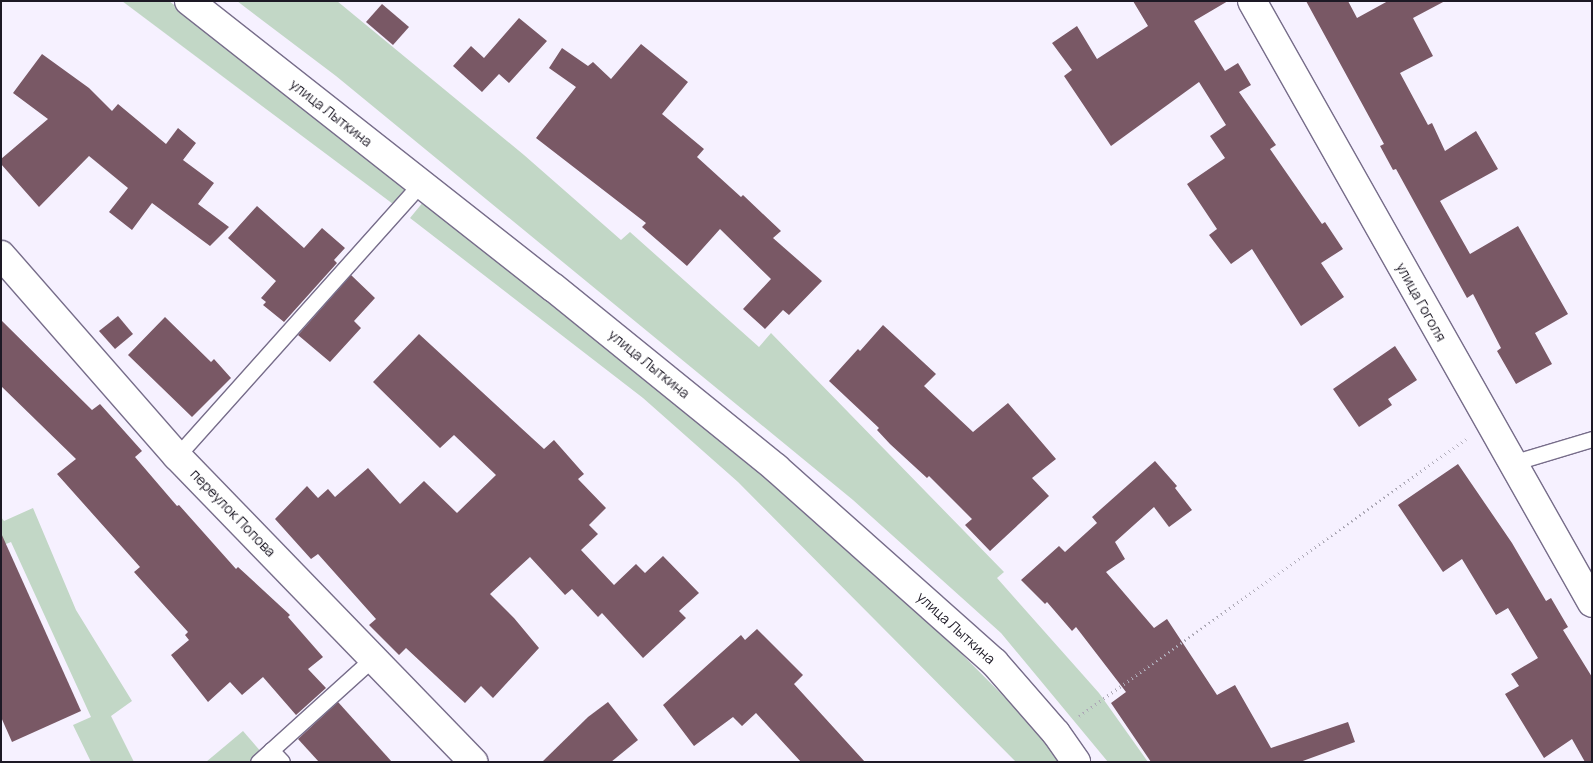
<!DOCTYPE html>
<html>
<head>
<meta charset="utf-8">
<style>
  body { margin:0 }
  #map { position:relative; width:1593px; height:763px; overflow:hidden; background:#f6f1ff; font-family:Manrope,sans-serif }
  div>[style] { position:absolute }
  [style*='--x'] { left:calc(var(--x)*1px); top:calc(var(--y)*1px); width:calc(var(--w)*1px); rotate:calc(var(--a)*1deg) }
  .green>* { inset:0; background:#c2d7c6 }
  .building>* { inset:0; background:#795865 }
  .path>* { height:3px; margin-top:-1.5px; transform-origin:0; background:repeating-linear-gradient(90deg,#ada9b6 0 1px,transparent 0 5px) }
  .roads { filter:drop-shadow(1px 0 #776d8a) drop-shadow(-1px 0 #776d8a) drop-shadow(0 1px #776d8a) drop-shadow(0 -1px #776d8a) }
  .service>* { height:15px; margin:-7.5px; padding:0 7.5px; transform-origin:7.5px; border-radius:7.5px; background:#fff }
  .minor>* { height:28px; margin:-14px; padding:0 14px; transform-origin:14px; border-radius:14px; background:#fff }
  span { translate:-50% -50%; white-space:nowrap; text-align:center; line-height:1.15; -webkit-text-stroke:5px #fff; paint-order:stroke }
  .street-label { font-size:14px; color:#1d1925 }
  .frame { position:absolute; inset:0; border:2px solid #1d1925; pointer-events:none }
</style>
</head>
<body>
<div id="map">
  <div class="green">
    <div style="clip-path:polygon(122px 1px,169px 1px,408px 187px,393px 204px)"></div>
    <div style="clip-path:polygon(237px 1px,337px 1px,524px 155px,621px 240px,630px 232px,759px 347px,771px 333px,1004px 572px,997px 578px,1099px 693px,1148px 762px,1108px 762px,1001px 633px,853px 500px,336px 76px)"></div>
    <div style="clip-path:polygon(424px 201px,775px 482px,924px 616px,1050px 743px,1064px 762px,1016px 762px,738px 482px,643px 398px,410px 218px)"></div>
    <div style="clip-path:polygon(33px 508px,76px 610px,132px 701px,111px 716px,134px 762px,91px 762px,73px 725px,91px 717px,11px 542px,1px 546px,1px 517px,4px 521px)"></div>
    <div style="clip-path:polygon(243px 731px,262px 753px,252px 762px,206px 762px)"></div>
  </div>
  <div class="building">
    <div style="clip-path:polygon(1133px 1px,1228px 1px,1194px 21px,1225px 71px,1238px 63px,1251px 85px,1239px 92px,1276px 145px,1270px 149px,1322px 224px,1325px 222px,1343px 249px,1321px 263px,1344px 297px,1301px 326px,1252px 249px,1231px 264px,1209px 235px,1217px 229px,1187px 184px,1225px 158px,1210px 136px,1226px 125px,1199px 82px,1111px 146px,1064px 76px,1072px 70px,1052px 43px,1077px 26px,1097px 59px,1148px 26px)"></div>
    <div style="clip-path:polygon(1306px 1px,1348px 1px,1357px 18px,1388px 1px,1445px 1px,1413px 18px,1433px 56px,1400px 73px,1428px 125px,1432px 123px,1445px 151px,1476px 131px,1498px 169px,1440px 201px,1470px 254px,1518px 226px,1568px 314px,1535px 333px,1552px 364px,1516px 384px,1497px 351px,1501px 348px,1473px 294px,1467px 298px,1396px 169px,1393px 170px,1380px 146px,1384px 144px)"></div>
    <div style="clip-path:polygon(382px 4px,409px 27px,393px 45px,366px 22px)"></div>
    <div style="clip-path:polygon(519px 18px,547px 41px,509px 83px,499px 74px,482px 92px,453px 66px,471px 46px,484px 58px)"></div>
    <div style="clip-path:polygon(641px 44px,688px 82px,662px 114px,704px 149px,697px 157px,741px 197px,743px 195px,781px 231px,773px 238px,822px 281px,789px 315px,783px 310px,765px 329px,743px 309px,771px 279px,720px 229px,687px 266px,642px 227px,646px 223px,536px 138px,576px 87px,549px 68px,562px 48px,588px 66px,593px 62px,611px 79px)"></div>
    <div style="clip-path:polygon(42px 54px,89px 88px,112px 111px,118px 104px,166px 144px,178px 128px,196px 143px,183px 160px,214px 183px,198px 204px,229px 227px,210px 246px,152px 203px,132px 230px,109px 212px,128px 188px,89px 156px,39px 207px,1px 164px,1px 159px,48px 119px,13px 93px)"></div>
    <div style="clip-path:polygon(257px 206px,304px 248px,322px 228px,345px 248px,334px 260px,337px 263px,284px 322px,263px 305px,266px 302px,261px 298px,276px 281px,228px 238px)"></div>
    <div style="clip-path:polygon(351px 275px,375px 298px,354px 321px,361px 328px,330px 362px,298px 335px)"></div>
    <div style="clip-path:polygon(118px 316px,133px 334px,115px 349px,99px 331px)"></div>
    <div style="clip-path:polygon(165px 317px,211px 362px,214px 359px,231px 378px,192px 417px,128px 355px)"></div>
    <div style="clip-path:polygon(1px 320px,92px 410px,100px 404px,142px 451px,135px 457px,177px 506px,179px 505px,236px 569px,238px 567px,290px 615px,288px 617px,323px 657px,308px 669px,326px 688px,296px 715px,263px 677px,242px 695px,230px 682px,208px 702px,171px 655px,189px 640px,185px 635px,188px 632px,134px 572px,140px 567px,57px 474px,76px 459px,1px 386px)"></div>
    <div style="clip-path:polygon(883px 325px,936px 374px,924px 386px,973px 432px,1008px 403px,1056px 459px,1032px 478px,1049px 496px,990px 551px,965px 525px,972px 519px,929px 476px,927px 478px,890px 444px,877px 430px,879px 428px,829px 381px,858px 349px,860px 351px)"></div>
    <div style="clip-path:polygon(419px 334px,544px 449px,554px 440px,584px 474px,578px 479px,606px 508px,589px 525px,598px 534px,581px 550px,614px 585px,636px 564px,645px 573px,663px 556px,699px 593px,679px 611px,686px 618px,643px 658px,602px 613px,598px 617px,572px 589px,565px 595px,530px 557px,490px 594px,514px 618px,539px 648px,493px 698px,481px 686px,465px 703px,406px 648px,399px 655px,369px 625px,376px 619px,318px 554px,311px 559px,275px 519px,307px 486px,318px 498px,328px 489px,335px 497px,368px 468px,400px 504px,424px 481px,457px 513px,496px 475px,454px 435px,440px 448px,373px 382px)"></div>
    <div style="clip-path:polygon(1395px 346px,1417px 380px,1388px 399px,1392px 405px,1359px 427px,1333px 389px)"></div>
    <div style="clip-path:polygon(1155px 461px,1177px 486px,1175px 488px,1192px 510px,1169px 527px,1154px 507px,1115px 542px,1125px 559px,1106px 572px,1154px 628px,1167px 619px,1217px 695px,1235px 685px,1271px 748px,1348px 722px,1355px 742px,1300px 762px,1151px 762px,1111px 703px,1126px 692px,1076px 627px,1072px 631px,1047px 602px,1045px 604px,1021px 580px,1059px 546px,1065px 552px,1097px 523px,1092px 517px)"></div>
    <div style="clip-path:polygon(1458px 464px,1512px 543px,1546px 601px,1551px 598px,1568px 627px,1563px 630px,1592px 677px,1592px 762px,1585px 762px,1572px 739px,1544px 758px,1505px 694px,1519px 686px,1511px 674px,1538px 658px,1508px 608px,1496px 615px,1462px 559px,1443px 572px,1398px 505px)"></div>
    <div style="clip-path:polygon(1px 533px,81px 711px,12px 742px,1px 717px)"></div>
    <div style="clip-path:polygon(757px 629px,803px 675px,794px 684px,865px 762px,801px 762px,756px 713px,742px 726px,733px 717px,694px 746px,663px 705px,741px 635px,745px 640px)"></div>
    <div style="clip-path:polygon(338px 702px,392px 762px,319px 762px,298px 739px)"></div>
    <div style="clip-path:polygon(608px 702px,638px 740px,611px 762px,542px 762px,588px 717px)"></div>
  </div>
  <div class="path">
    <div style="--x:1079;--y:716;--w:476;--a:-35.6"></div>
  </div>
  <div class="roads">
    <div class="service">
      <div style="--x:177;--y:456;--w:366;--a:-48.2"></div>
      <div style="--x:1512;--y:463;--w:84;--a:-16.7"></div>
      <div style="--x:271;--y:750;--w:16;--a:47"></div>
      <div style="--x:258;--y:762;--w:155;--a:-42.1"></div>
    </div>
    <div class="minor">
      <div style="--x:189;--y:1;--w:464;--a:38.2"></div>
      <div style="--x:554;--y:288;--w:286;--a:39"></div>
      <div style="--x:776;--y:468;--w:292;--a:41.7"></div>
      <div style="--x:994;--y:662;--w:94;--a:48.9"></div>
      <div style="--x:1056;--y:733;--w:35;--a:55"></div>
      <div style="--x:1252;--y:1;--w:691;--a:60.54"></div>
      <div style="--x:1;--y:255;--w:267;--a:48.8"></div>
      <div style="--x:177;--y:456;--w:426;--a:45.9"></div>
    </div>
  </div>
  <div class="street-label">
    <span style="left:331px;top:113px;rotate:38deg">улица Лыткина</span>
    <span style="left:1421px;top:302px;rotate:61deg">улица Гоголя</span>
    <span style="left:649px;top:364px;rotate:39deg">улица Лыткина</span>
    <span style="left:233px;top:513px;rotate:46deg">переулок Попова</span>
    <span style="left:956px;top:628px;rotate:42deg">улица Лыткина</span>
  </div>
  <div class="frame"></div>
</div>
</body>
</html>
